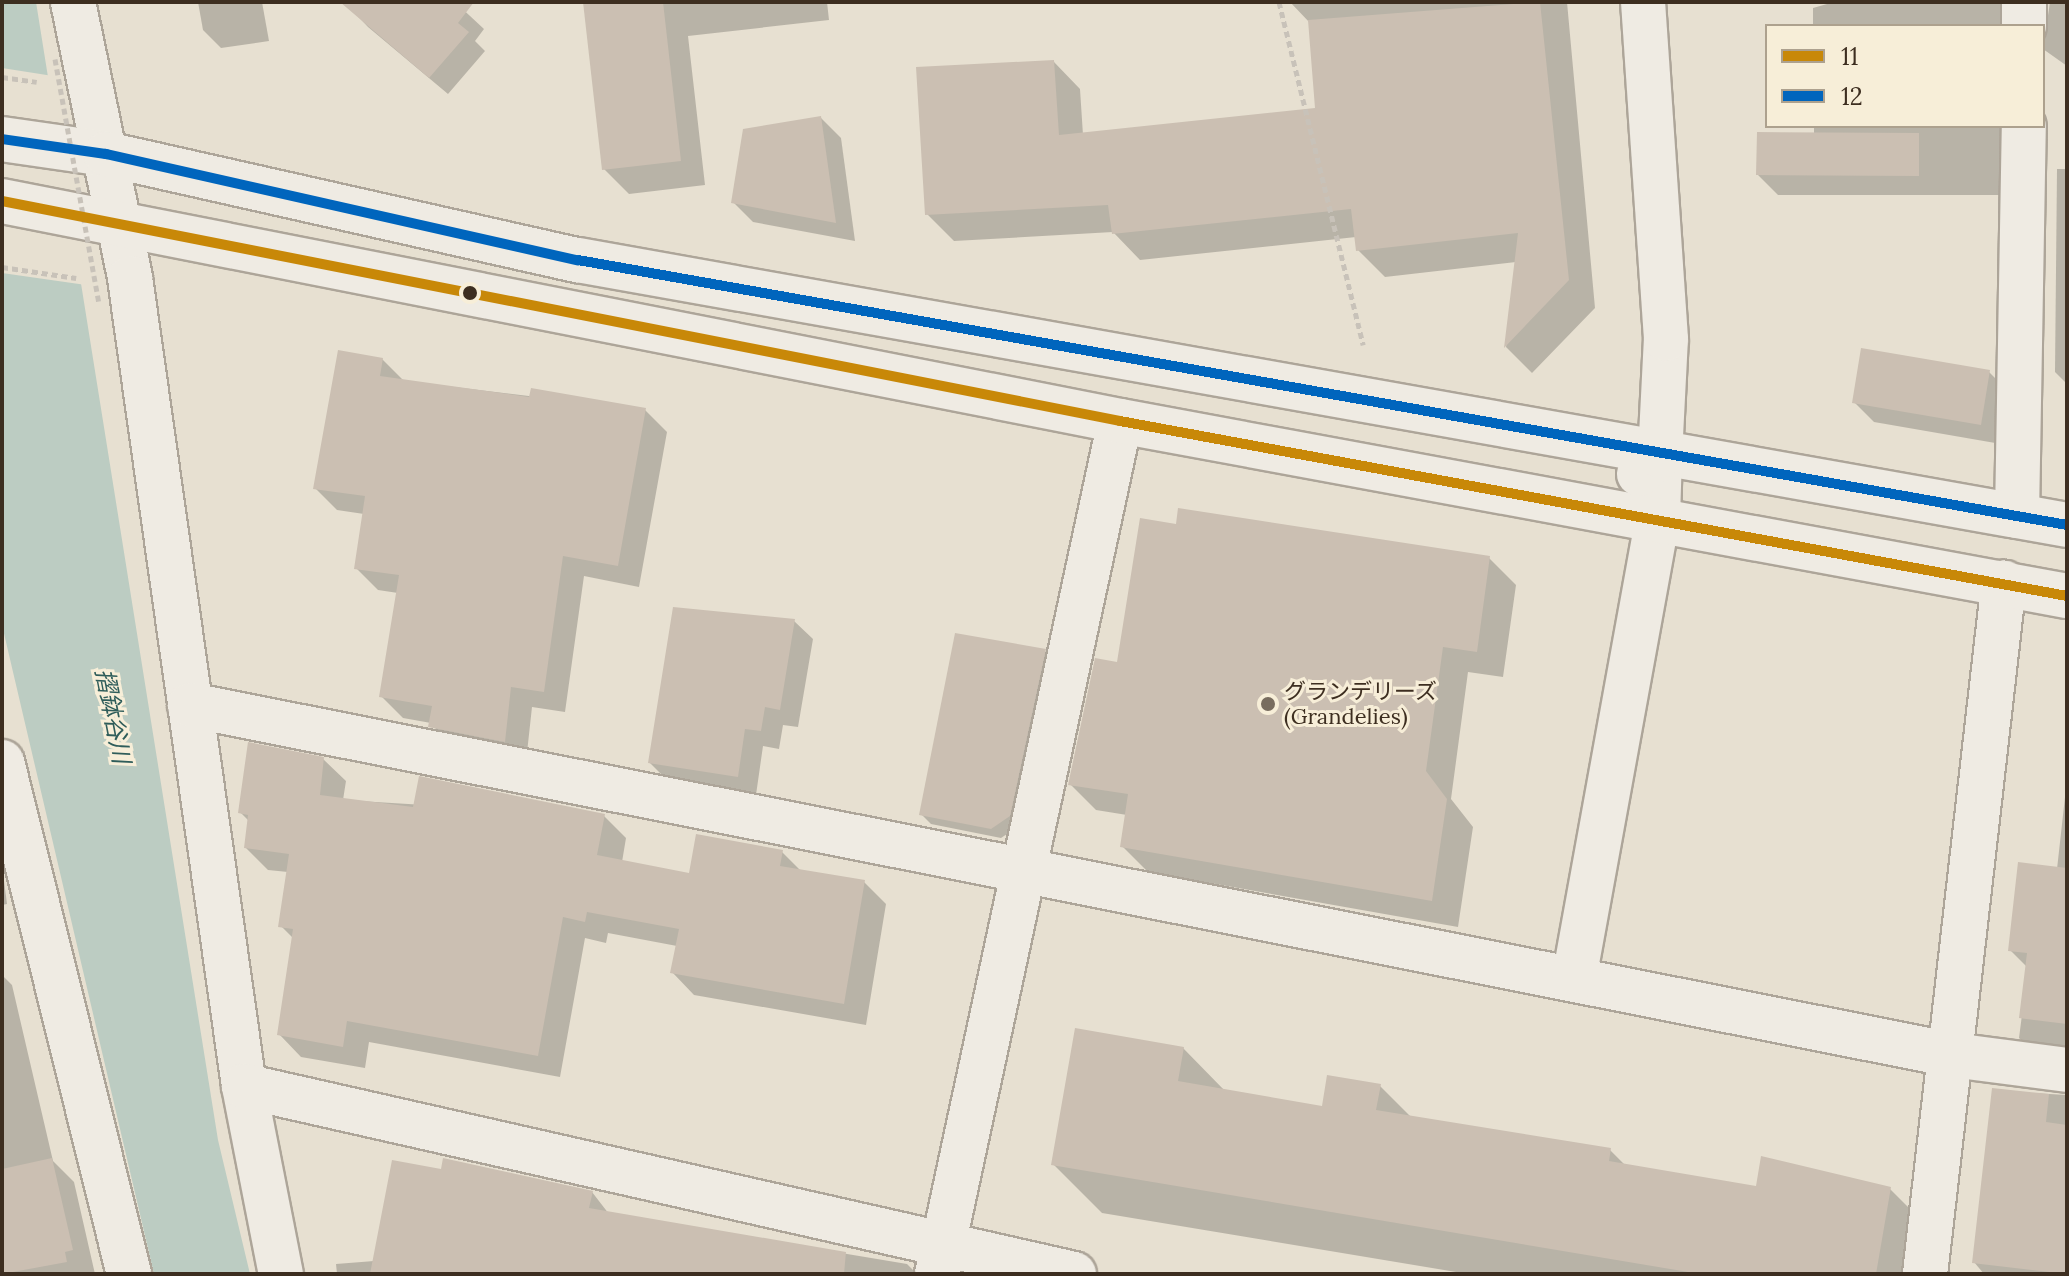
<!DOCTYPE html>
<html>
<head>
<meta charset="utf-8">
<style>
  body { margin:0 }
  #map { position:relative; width:2069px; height:1276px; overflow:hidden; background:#e7e0d1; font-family:Lora,"Noto Sans JP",serif }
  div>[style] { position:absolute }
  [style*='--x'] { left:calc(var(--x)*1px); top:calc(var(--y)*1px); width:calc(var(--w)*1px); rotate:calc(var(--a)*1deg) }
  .water>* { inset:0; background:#bcccc2 }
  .pier>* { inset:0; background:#e7e0d1 }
  .shadow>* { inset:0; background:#0003 }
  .building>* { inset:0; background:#cbbfb2 }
  .path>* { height:5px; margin-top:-2.5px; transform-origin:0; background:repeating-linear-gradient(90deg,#c8c2b9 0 6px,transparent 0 10px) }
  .roads { filter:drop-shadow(2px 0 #ada599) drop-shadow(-2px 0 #ada599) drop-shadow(0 2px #ada599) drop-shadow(0 -2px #ada599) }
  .street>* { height:44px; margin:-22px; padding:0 22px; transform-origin:22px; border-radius:22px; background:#efebe3 }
  .secondary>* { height:44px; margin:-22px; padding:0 22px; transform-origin:22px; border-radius:22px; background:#efebe3 }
  .path-bridge>* { height:5px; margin-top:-2.5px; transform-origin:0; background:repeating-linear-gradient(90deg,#c8c2b9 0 6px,transparent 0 10px) }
  .bus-1>* { height:10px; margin:-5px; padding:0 5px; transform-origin:5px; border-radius:5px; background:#c88808 }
  .bus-2>* { height:10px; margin:-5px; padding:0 5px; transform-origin:5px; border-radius:5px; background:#0065bd }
  .dots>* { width:22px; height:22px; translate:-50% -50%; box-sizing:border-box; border:4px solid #f7eed8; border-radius:50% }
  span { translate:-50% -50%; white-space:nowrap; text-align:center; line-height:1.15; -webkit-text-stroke:6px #f7eed8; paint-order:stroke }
  .poi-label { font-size:22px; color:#3d2e20 }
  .left { translate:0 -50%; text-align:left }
  .water-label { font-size:24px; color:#2f5d5a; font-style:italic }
  .frame { position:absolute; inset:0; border:4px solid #3d2e20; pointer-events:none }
  .legend { position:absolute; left:1765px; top:24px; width:280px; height:104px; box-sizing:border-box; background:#f7eed8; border:2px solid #ada18e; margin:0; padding:10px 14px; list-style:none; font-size:24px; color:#3d2e20 }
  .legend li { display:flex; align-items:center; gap:16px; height:40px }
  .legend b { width:40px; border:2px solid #ada18e }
</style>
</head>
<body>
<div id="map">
  <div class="water">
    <div style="clip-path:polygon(2px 2px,36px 2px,218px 1140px,250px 1274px,154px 1274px,2px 625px)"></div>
  </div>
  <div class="pier">
    <div style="clip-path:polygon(2px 68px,53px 76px,86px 285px,2px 273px)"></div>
  </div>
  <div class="shadow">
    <div style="clip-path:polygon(198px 2px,262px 2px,269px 41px,221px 48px,203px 30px)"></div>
    <div style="clip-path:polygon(355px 2px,455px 2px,484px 29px,475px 41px,485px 51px,448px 94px,368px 27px,351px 9px)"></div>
    <div style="clip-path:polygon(585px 2px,827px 2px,829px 20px,688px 36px,705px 185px,629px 194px,604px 169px)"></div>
    <div style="clip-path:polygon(1290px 2px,1567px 2px,1595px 308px,1532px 373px,1506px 347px,1516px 262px,1385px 277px,1358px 250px,1356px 237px,1140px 260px,1113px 232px,954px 241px,927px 214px,1054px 62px,1080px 89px,1083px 135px,1318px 110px,1310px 23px)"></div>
    <div style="clip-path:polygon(1834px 2px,2017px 2px,2017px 26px,1813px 26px,1813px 8px)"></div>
    <div style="clip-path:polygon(2050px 2px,2067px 2px,2067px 66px,2043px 49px)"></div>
    <div style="clip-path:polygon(821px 118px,841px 138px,855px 241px,753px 222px,733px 202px)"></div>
    <div style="clip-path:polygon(1814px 126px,2013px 126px,2014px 195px,1778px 195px,1758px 175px,1814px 134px)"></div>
    <div style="clip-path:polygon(2057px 169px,2067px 169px,2067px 384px,2055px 372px)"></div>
    <div style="clip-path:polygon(382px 359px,404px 381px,645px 410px,667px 432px,639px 587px,584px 576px,565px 712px,532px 707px,526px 762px,452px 748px,431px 723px,403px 718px,381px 696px,398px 593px,378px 590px,356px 568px,364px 514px,337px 510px,315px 488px)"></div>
    <div style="clip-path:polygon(1989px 372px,2009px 392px,2001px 444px,1874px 422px,1854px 402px)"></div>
    <div style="clip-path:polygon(1178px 527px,1489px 558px,1516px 585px,1503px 677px,1468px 672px,1451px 799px,1473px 827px,1458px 927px,1148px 872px,1122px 846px,1127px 815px,1096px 810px,1070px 784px)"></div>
    <div style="clip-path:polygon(794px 621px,813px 639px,798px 727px,783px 725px,779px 749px,763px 746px,756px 795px,668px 781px,650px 763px)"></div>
    <div style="clip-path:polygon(1045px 651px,1054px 661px,1019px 826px,1001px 838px,931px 824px,921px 814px)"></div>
    <div style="clip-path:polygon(323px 759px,346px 781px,343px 800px,604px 816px,626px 838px,622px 862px,690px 875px,782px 852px,801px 871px,864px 882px,886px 904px,866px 1025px,694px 995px,672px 972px,677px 946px,608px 933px,606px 943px,585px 938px,560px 1077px,369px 1042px,365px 1068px,301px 1057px,279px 1034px,294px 939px,281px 926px,288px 872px,268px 870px,246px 848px,249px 821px,240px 812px)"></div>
    <div style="clip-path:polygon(2067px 779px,2067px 1062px,2039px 1057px,2019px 1038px,2028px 968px,2010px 950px,2057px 869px)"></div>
    <div style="clip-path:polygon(2px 865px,7px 904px,2px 905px)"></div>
    <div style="clip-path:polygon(2px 975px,12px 985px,53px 1161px,74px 1182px,95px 1274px,2px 1274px)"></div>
    <div style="clip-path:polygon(1183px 1048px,1226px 1092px,1324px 1108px,1380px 1086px,1412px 1118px,1610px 1150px,1625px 1165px,1758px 1188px,1890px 1189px,1938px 1237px,1932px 1274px,1468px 1274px,1102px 1213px,1054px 1165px)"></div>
    <div style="clip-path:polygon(1994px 1091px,2067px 1095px,2067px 1274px,1984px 1274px,1974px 1262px)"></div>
    <div style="clip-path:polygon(592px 1192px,609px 1214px,907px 1264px,917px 1274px,337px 1274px,336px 1264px,374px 1261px)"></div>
  </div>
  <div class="building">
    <div style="clip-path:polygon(340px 2px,474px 2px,458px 23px,469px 32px,429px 78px)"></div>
    <div style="clip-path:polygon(583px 2px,663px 2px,681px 161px,602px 170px)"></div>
    <div style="clip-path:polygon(1540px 2px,1569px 280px,1504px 348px,1518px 233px,1356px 251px,1351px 209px,1112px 234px,1108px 205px,925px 215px,916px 67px,1054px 60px,1059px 135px,1315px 108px,1308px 20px)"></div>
    <div style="clip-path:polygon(821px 116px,836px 223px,731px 203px,743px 129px)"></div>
    <div style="clip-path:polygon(1757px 132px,1919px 133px,1919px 176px,1756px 175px)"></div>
    <div style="clip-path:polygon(1861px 348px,1990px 370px,1981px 425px,1852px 403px)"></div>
    <div style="clip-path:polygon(338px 350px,383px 358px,380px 376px,529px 397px,531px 388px,646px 408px,618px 566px,563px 556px,544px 692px,511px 687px,505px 742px,428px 727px,432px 706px,379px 697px,399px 575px,354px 569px,365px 496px,313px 489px)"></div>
    <div style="clip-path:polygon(1178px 508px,1490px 556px,1477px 652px,1443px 647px,1426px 771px,1447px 799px,1432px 901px,1120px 847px,1128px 794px,1068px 785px,1095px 658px,1117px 662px,1140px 518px,1176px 524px)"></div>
    <div style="clip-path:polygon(673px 607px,795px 619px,780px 710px,765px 707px,761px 731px,745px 729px,738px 777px,648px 763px)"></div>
    <div style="clip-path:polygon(955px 633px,1046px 649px,1010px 816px,991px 829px,919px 815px)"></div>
    <div style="clip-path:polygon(248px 742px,324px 757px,320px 795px,413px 807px,419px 776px,605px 814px,597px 855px,689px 873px,696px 834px,783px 850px,780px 866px,865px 880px,844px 1004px,670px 973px,679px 929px,587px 912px,585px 922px,563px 917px,538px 1056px,347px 1021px,343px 1047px,277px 1035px,293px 929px,278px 927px,289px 854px,244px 848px,248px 815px,238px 813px)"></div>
    <div style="clip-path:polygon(2018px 862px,2067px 868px,2067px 1024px,2019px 1018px,2027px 953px,2008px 951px)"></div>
    <div style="clip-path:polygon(1075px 1028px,1184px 1047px,1178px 1081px,1322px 1106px,1327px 1075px,1381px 1084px,1376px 1110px,1611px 1148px,1609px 1161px,1756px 1186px,1761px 1156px,1891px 1187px,1876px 1274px,1700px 1274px,1051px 1165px)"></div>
    <div style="clip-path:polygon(1992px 1088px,2049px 1094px,2046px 1122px,2067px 1125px,2067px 1274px,1972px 1263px)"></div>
    <div style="clip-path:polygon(52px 1158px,73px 1250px,65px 1252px,67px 1262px,2px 1274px,2px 1169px)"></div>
    <div style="clip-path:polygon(443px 1158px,593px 1191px,589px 1208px,846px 1252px,844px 1274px,370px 1274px,392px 1160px,441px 1169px)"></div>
  </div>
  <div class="path">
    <div style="--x:1279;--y:2;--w:353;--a:76.2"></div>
    <div style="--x:2;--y:77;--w:35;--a:8"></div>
    <div style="--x:2;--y:267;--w:75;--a:8.5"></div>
  </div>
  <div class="roads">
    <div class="street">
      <div style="--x:73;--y:2;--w:282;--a:78.3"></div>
      <div style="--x:130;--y:278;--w:816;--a:81.97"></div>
      <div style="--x:244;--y:1086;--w:192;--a:78.9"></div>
      <div style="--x:2024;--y:26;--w:24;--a:-90"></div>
      <div style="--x:2017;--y:516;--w:390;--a:-89"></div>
      <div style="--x:190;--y:705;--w:1796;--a:11.23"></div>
      <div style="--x:1952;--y:1055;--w:116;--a:7.4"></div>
      <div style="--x:2;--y:762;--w:528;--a:76.07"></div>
      <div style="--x:1574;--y:979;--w:469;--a:-79.7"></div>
      <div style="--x:1658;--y:518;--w:62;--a:-88.2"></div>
      <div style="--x:244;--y:1086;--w:851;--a:12.76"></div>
      <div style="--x:937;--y:1274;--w:872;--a:-77.89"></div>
      <div style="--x:1925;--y:1274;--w:696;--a:-83.49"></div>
    </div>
    <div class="secondary">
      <div style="--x:2;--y:139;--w:105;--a:8.2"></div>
      <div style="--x:106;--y:154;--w:484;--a:12.7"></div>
      <div style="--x:578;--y:260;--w:1512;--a:10.09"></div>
      <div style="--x:2;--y:201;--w:1139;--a:11.13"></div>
      <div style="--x:1120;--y:421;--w:963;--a:10.47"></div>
      <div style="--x:1639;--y:474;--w:28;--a:-41"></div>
      <div style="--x:1660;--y:456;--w:117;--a:-87.1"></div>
      <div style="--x:1666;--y:339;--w:338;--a:-93.9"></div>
    </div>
  </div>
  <div class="path-bridge">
    <div style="--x:55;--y:59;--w:248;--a:79.8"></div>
  </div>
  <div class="bus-1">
    <div style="--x:2;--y:201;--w:1139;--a:11.13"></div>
    <div style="--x:1120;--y:421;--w:963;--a:10.47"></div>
  </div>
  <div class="bus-2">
    <div style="--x:2;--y:139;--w:105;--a:8.2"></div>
    <div style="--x:106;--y:154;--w:484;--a:12.7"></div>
    <div style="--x:578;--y:260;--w:1512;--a:10.09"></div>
  </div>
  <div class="dots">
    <div style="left:470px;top:293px;background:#3d2e20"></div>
    <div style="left:1268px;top:704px;background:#786c5e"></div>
  </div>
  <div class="poi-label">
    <span class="left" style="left:1284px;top:704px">グランデリーズ<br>(Grandelies)</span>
  </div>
  <div class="water-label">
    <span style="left:113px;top:716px;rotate:79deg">摺鉢谷川</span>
  </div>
  <div class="frame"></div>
  <ul class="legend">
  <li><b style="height:10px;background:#c88808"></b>11</li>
  <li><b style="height:10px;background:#0065bd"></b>12</li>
  </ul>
</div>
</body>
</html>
